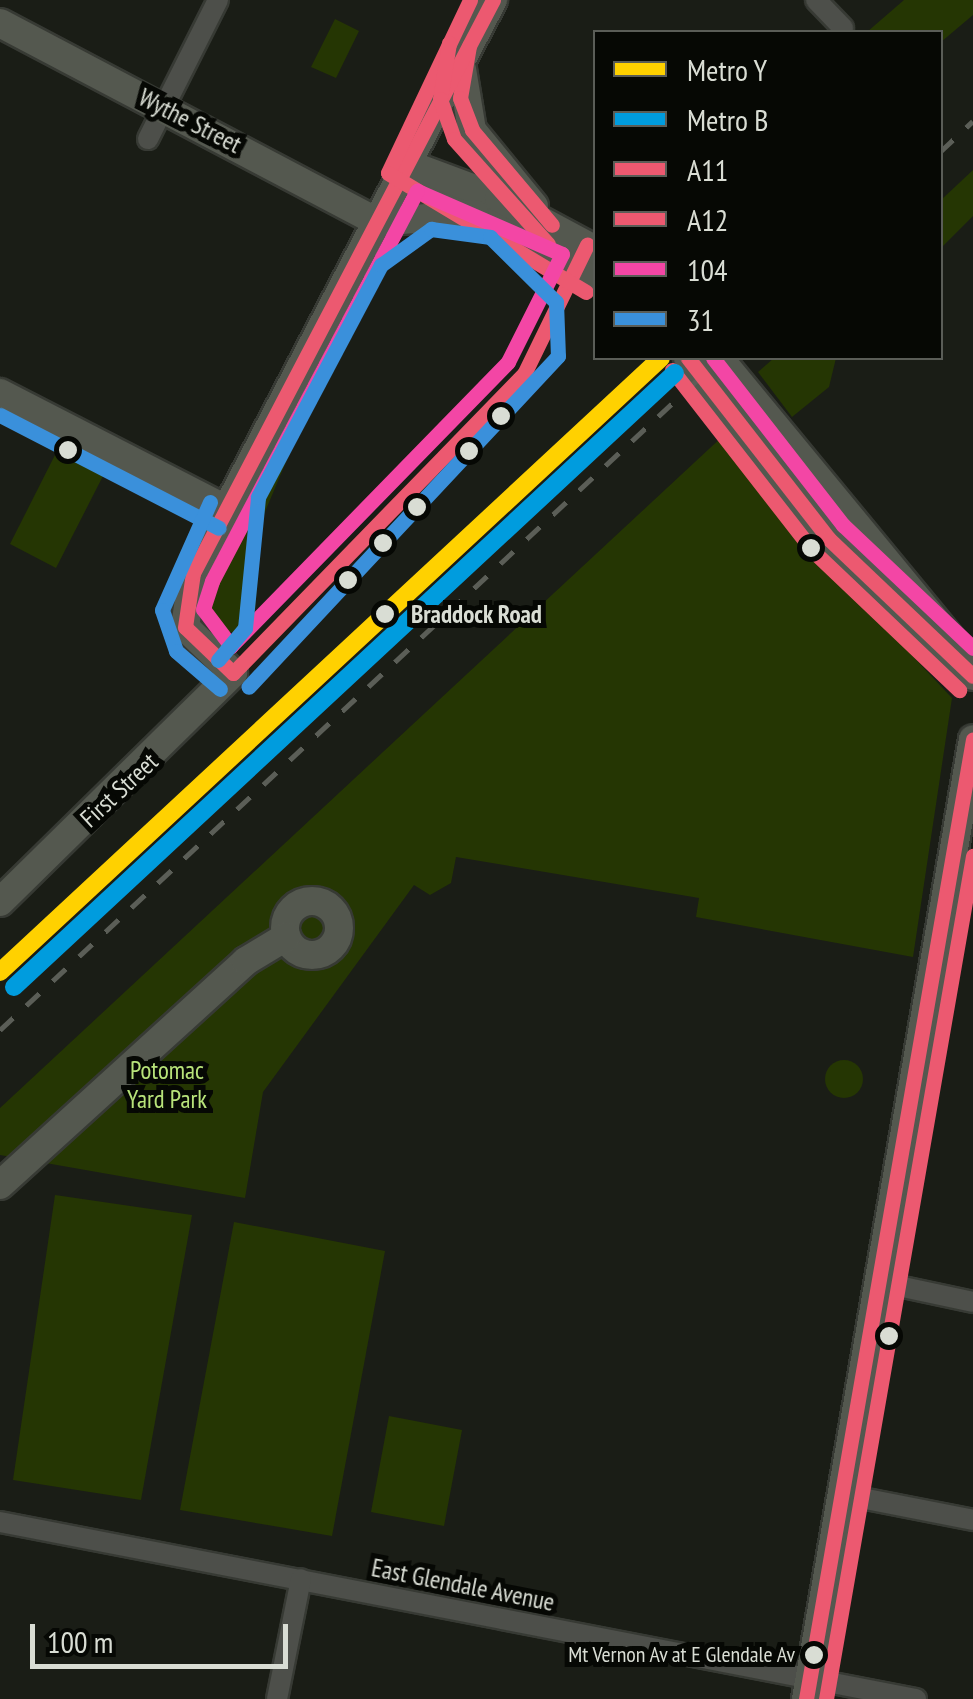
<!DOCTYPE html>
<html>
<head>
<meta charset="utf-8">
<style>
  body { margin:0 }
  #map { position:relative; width:973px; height:1699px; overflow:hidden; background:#1a1d16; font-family:"PT Sans Narrow",sans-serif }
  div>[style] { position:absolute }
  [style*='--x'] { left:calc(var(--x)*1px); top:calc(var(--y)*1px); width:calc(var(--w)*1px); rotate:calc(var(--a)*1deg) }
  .green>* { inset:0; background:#253603 }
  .round { border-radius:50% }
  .roads { filter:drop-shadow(2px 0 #373a34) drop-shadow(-2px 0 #373a34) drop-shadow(0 2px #373a34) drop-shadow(0 -2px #373a34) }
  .street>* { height:20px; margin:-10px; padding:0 10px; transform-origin:10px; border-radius:10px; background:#4d4f4a }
  .secondary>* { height:28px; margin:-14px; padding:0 14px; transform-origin:14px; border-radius:14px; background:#54584f }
  .secondary>.ring { margin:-14px; padding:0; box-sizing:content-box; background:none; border:28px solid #54584f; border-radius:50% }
  .rail>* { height:5px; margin-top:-2.5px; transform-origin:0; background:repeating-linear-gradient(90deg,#5b5e57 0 18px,transparent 0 36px) }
  .bus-1>* { height:15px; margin:-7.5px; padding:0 7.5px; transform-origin:7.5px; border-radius:7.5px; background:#ec5970 }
  .bus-2>* { height:15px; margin:-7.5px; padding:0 7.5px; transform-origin:7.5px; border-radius:7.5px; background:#ec5970 }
  .bus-3>* { height:15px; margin:-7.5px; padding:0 7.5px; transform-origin:7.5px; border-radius:7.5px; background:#f346a5 }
  .bus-4>* { height:15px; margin:-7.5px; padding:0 7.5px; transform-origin:7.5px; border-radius:7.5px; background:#3a90db }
  .metro-1>* { height:18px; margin:-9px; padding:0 9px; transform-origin:9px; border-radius:9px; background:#ffd100 }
  .metro-2>* { height:18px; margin:-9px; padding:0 9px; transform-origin:9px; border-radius:9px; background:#009cde }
  .dots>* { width:28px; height:28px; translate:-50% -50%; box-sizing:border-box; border:5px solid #060804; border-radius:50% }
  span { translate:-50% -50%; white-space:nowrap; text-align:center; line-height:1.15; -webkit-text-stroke:10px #060804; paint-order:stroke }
  .bus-label { font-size:22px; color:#d9ddd4 }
  .right { translate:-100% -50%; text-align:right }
  .street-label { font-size:25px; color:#d9ddd4 }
  .stop-label { font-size:25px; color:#d9ddd4; font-weight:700 }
  .left { translate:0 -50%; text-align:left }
  .park-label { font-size:25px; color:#b8e37a }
  .legend { position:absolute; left:593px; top:30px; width:350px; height:330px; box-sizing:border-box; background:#060804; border:2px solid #5a5d57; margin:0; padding:12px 18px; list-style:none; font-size:30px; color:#d9ddd4 }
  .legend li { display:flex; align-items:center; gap:20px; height:50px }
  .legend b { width:50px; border:2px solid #5a5d57 }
  .scale { position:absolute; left:30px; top:1624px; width:258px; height:45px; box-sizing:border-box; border:5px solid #d9ddd4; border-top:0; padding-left:12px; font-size:30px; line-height:35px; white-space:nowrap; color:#d9ddd4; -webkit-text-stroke:8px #060804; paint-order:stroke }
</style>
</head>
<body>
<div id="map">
  <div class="green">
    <div style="clip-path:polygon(904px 0,973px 0,973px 15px,941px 42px,940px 32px,867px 32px)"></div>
    <div style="clip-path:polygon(335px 19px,359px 31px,336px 78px,311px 67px)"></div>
    <div style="clip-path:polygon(973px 170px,973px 216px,941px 248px,941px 200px)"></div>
    <div style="clip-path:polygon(774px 358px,836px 358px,829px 387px,792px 417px,758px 372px)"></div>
    <div style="clip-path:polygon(315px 393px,262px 519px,255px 612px,236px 632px,215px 632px,200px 618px,204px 594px)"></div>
    <div style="clip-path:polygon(724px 435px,814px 551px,952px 698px,913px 957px,696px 917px,699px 898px,456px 857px,451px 883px,430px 895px,414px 885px,263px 1092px,245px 1198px,0 1155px,0 1108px)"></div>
    <div style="clip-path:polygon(56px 453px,103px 476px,56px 568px,10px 544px)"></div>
    <div class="round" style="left:825px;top:1060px;width:38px;height:38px"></div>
    <div style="clip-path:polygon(55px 1195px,192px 1215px,141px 1500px,13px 1480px)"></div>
    <div style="clip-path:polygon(234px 1222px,385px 1251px,332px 1536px,180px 1510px)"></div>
    <div style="clip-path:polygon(389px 1416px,462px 1430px,444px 1526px,371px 1512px)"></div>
  </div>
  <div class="roads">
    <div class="street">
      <div style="--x:816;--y:0;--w:39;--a:46"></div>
      <div style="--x:148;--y:139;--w:156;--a:-63.3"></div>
      <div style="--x:880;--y:1282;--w:95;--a:12.1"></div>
      <div style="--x:841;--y:1494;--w:135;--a:11.1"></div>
      <div style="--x:0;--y:1522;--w:933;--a:10.94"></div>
      <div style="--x:277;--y:1699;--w:122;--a:-78.7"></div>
    </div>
    <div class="secondary">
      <div style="--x:0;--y:23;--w:427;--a:27.8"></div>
      <div style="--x:462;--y:69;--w:62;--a:80.7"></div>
      <div style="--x:472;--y:130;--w:98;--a:50.8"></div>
      <div style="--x:407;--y:166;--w:218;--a:30"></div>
      <div style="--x:418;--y:168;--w:86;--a:20.3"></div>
      <div style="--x:499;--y:198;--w:110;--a:28.2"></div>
      <div style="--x:378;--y:222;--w:97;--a:-4.7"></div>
      <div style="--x:688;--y:358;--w:228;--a:52.1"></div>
      <div style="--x:828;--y:538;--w:200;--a:43.6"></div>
      <div style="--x:719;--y:358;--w:399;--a:50.5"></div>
      <div style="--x:0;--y:393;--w:256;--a:27.2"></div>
      <div class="ring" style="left:285px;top:901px;width:26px;height:26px"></div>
      <div style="--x:0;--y:902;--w:327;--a:-44.5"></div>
      <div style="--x:233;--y:673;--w:66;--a:-136.2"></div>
      <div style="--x:185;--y:627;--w:55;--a:-81.6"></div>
      <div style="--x:193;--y:573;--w:647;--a:-62.37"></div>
      <div style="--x:0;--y:1185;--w:333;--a:-42.3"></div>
      <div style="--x:246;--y:961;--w:47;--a:-31"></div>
      <div style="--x:806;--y:1699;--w:974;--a:-80.13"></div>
    </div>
  </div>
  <div class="rail">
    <div style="--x:940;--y:152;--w:45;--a:-43.2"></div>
    <div style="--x:0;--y:1030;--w:986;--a:-42.99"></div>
  </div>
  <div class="bus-1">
    <div style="--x:469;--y:46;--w:53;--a:99.8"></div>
    <div style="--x:460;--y:98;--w:34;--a:69"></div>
    <div style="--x:472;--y:130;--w:124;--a:49.9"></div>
    <div style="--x:688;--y:358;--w:228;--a:52.1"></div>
    <div style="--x:828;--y:538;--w:200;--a:43.6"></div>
    <div style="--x:233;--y:673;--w:66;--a:-136.2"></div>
    <div style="--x:185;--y:627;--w:55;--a:-81.6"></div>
    <div style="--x:193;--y:573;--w:647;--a:-62.37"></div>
    <div style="--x:233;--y:673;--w:417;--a:-45.8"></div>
    <div style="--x:524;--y:374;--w:144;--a:-64"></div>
    <div style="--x:806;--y:1699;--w:974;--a:-80.13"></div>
  </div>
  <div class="bus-2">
    <div style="--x:470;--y:0;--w:191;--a:115.4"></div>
    <div style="--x:388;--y:173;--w:231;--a:31"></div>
    <div style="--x:449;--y:43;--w:57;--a:99.1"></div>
    <div style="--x:440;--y:99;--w:42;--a:70.7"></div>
    <div style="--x:454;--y:139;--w:141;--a:48.2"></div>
    <div style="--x:672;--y:370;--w:229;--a:52.1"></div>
    <div style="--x:813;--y:551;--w:202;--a:43.6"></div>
    <div style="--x:826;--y:1699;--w:856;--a:-80.11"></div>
  </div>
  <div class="bus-3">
    <div style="--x:417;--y:191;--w:158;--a:23.5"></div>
    <div style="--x:562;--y:254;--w:121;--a:116.6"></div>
    <div style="--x:508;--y:362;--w:397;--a:134.3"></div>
    <div style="--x:231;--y:646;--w:46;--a:-127.1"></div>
    <div style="--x:203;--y:609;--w:29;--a:-72"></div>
    <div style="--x:212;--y:581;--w:441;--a:-62.3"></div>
    <div style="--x:713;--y:358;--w:212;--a:52.1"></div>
    <div style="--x:843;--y:525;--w:179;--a:43.4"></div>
  </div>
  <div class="bus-4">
    <div style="--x:0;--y:415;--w:246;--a:27.3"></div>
    <div style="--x:210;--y:502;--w:118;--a:114"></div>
    <div style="--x:162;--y:610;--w:43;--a:71.1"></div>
    <div style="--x:176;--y:651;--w:58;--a:40.8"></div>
    <div style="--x:218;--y:660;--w:42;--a:-49.8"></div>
    <div style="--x:245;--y:628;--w:132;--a:-84.3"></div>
    <div style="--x:258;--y:497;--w:263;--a:-62.1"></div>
    <div style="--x:381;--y:265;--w:62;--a:-35.8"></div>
    <div style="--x:431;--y:229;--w:60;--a:7.7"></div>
    <div style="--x:490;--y:237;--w:93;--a:44.6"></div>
    <div style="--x:556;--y:302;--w:54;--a:87.9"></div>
    <div style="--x:558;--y:356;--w:453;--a:133.1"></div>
  </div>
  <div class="metro-1">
    <div style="--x:0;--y:972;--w:902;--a:-42.89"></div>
  </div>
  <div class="metro-2">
    <div style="--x:14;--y:987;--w:902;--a:-42.89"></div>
  </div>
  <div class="dots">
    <div style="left:501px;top:416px;background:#d9ddd4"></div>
    <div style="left:68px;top:450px;background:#d9ddd4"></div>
    <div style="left:469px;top:451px;background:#d9ddd4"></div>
    <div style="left:417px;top:507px;background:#d9ddd4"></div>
    <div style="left:383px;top:543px;background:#d9ddd4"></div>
    <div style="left:811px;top:548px;background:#d9ddd4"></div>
    <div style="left:348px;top:580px;background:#d9ddd4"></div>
    <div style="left:385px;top:614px;background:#d9ddd4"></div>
    <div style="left:889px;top:1336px;background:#d9ddd4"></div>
    <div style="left:814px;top:1655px;background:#d9ddd4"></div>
  </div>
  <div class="bus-label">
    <span class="right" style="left:795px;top:1655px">Mt Vernon Av at E Glendale Av</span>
  </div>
  <div class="street-label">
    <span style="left:190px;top:121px;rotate:27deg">Wythe Street</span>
    <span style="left:119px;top:790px;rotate:-43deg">First Street</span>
    <span style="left:463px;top:1585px;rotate:11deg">East Glendale Avenue</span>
  </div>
  <div class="stop-label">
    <span class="left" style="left:411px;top:614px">Braddock Road</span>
  </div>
  <div class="park-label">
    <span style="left:167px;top:1085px">Potomac<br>Yard Park</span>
  </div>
  <ul class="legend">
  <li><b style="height:12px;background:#ffd100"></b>Metro Y</li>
  <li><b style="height:12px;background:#009cde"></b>Metro B</li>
  <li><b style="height:12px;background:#ec5970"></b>A11</li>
  <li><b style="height:12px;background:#ec5970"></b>A12</li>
  <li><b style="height:12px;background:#f346a5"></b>104</li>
  <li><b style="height:12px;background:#3a90db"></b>31</li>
  </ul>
  <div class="scale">100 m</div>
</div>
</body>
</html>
